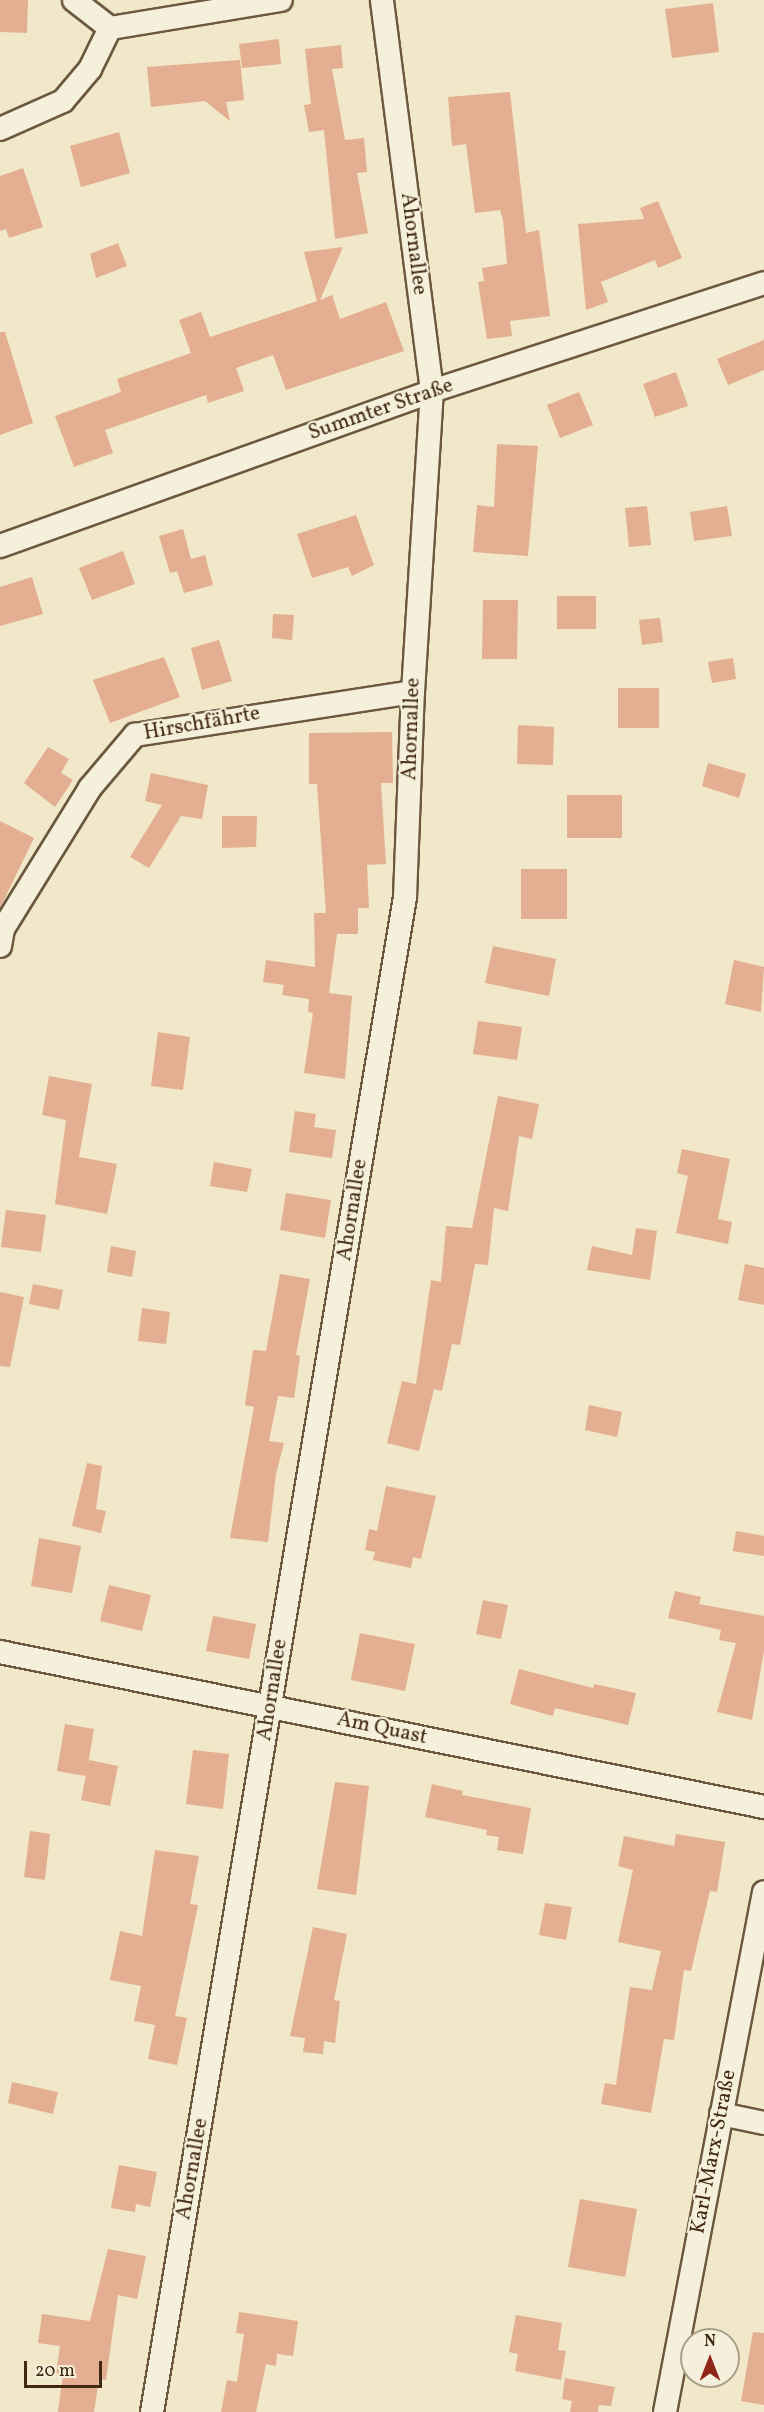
<!DOCTYPE html>
<html>
<head>
<meta charset="utf-8">
<style>
  body { margin:0 }
  #map { position:relative; width:764px; height:2412px; overflow:hidden; background:#f0e8c8; font-family:Vollkorn,serif }
  div>[style] { position:absolute }
  [style*='--x'] { left:calc(var(--x)*1px); top:calc(var(--y)*1px); width:calc(var(--w)*1px); rotate:calc(var(--a)*1deg) }
  .building>* { inset:0; background:#e3ae91 }
  .roads { filter:drop-shadow(2px 0 #6c573f) drop-shadow(-2px 0 #6c573f) drop-shadow(0 2px #6c573f) drop-shadow(0 -2px #6c573f) }
  .minor>* { height:22px; margin:-11px; padding:0 11px; transform-origin:11px; border-radius:11px; background:#f5f0db }
  span { translate:-50% -50%; white-space:nowrap; text-align:center; line-height:1.15; -webkit-text-stroke:4.5px #f5f0db; paint-order:stroke }
  .street-label { font-size:21px; color:#402711 }
  .north { position:absolute; left:680px; top:2328px; width:60px; height:60px; box-sizing:border-box; background:#f5f0db; border:2px solid #ada08a; border-radius:50%; rotate:0deg; font-size:16px; font-weight:700; line-height:24px; text-align:center; color:#402711 }
  .north::after { content:''; display:block; margin:auto; width:21px; height:27px; background:#8f2418; clip-path:polygon(50% 0,100% 100%,50% 72%,0 100%) }
  .scale { position:absolute; left:24px; top:2361px; width:78px; height:27px; box-sizing:border-box; border:3px solid #402711; border-top:0; padding-left:8px; font-size:18px; line-height:21px; white-space:nowrap; color:#402711; -webkit-text-stroke:4px #f5f0db; paint-order:stroke }
</style>
</head>
<body>
<div id="map">
  <div class="building">
    <div style="clip-path:polygon(0 0,28px 0,27px 33px,0 32px)"></div>
    <div style="clip-path:polygon(713px 3px,719px 52px,672px 58px,665px 9px)"></div>
    <div style="clip-path:polygon(279px 39px,281px 64px,242px 68px,239px 44px)"></div>
    <div style="clip-path:polygon(341px 45px,343px 68px,332px 69px,345px 140px,364px 138px,367px 172px,357px 173px,368px 233px,335px 239px,324px 130px,309px 132px,304px 105px,311px 104px,305px 49px)"></div>
    <div style="clip-path:polygon(240px 60px,244px 100px,226px 102px,230px 121px,205px 101px,151px 107px,147px 67px)"></div>
    <div style="clip-path:polygon(510px 92px,526px 233px,539px 230px,550px 316px,510px 321px,512px 336px,487px 339px,478px 282px,484px 281px,482px 268px,507px 264px,503px 220px,500px 210px,475px 213px,466px 144px,452px 146px,448px 97px)"></div>
    <div style="clip-path:polygon(119px 132px,130px 173px,81px 187px,70px 146px)"></div>
    <div style="clip-path:polygon(23px 168px,43px 227px,9px 238px,6px 229px,0 231px,0 176px)"></div>
    <div style="clip-path:polygon(658px 201px,682px 258px,658px 268px,655px 260px,601px 282px,608px 302px,586px 310px,578px 224px,644px 219px,640px 208px)"></div>
    <div style="clip-path:polygon(118px 243px,127px 266px,96px 278px,90px 254px)"></div>
    <div style="clip-path:polygon(343px 247px,320px 300px,332px 295px,340px 319px,386px 302px,404px 351px,286px 390px,273px 355px,236px 368px,244px 391px,208px 403px,206px 395px,105px 430px,113px 453px,74px 467px,55px 416px,121px 392px,117px 379px,191px 353px,179px 320px,201px 312px,210px 337px,317px 301px,304px 252px)"></div>
    <div style="clip-path:polygon(0 332px,5px 332px,33px 423px,0 435px)"></div>
    <div style="clip-path:polygon(764px 340px,764px 370px,728px 385px,717px 359px)"></div>
    <div style="clip-path:polygon(676px 372px,688px 406px,655px 417px,643px 384px)"></div>
    <div style="clip-path:polygon(579px 392px,593px 425px,560px 438px,547px 405px)"></div>
    <div style="clip-path:polygon(497px 444px,538px 446px,528px 556px,473px 552px,477px 505px,494px 507px)"></div>
    <div style="clip-path:polygon(647px 506px,651px 545px,629px 547px,625px 508px)"></div>
    <div style="clip-path:polygon(727px 506px,732px 536px,694px 541px,690px 512px)"></div>
    <div style="clip-path:polygon(356px 515px,374px 565px,352px 576px,348px 567px,312px 578px,297px 534px)"></div>
    <div style="clip-path:polygon(183px 529px,191px 559px,205px 555px,213px 585px,184px 593px,177px 571px,170px 573px,159px 536px)"></div>
    <div style="clip-path:polygon(123px 551px,135px 584px,92px 600px,79px 568px)"></div>
    <div style="clip-path:polygon(32px 577px,43px 614px,0 626px,0 587px)"></div>
    <div style="clip-path:polygon(557px 596px,596px 596px,596px 629px,557px 629px)"></div>
    <div style="clip-path:polygon(483px 600px,518px 600px,517px 659px,482px 659px)"></div>
    <div style="clip-path:polygon(273px 614px,294px 615px,292px 640px,272px 638px)"></div>
    <div style="clip-path:polygon(660px 618px,663px 642px,642px 645px,639px 620px)"></div>
    <div style="clip-path:polygon(219px 640px,232px 681px,202px 690px,191px 648px)"></div>
    <div style="clip-path:polygon(164px 657px,180px 697px,110px 723px,93px 680px)"></div>
    <div style="clip-path:polygon(733px 658px,736px 679px,712px 683px,708px 662px)"></div>
    <div style="clip-path:polygon(618px 688px,659px 688px,659px 728px,618px 728px)"></div>
    <div style="clip-path:polygon(518px 725px,554px 727px,553px 765px,517px 764px)"></div>
    <div style="clip-path:polygon(392px 732px,393px 783px,381px 783px,386px 864px,367px 865px,369px 908px,358px 908px,358px 934px,337px 934px,329px 993px,352px 996px,345px 1079px,304px 1073px,313px 1013px,308px 1012px,309px 999px,282px 995px,284px 985px,263px 982px,266px 960px,315px 967px,314px 913px,326px 913px,317px 784px,309px 784px,309px 733px)"></div>
    <div style="clip-path:polygon(48px 747px,69px 759px,61px 773px,73px 780px,55px 807px,24px 783px)"></div>
    <div style="clip-path:polygon(708px 763px,746px 774px,739px 798px,702px 786px)"></div>
    <div style="clip-path:polygon(151px 773px,208px 785px,202px 819px,181px 816px,149px 868px,130px 857px,162px 805px,145px 801px)"></div>
    <div style="clip-path:polygon(567px 795px,622px 795px,622px 838px,567px 838px)"></div>
    <div style="clip-path:polygon(222px 816px,257px 816px,256px 847px,222px 848px)"></div>
    <div style="clip-path:polygon(0 821px,34px 838px,0 908px)"></div>
    <div style="clip-path:polygon(521px 869px,567px 869px,567px 919px,521px 919px)"></div>
    <div style="clip-path:polygon(493px 946px,556px 959px,549px 996px,485px 983px)"></div>
    <div style="clip-path:polygon(734px 960px,764px 967px,761px 1012px,725px 1004px)"></div>
    <div style="clip-path:polygon(478px 1021px,522px 1027px,517px 1060px,473px 1054px)"></div>
    <div style="clip-path:polygon(158px 1032px,190px 1037px,183px 1090px,151px 1086px)"></div>
    <div style="clip-path:polygon(49px 1076px,92px 1084px,79px 1157px,117px 1164px,107px 1214px,55px 1204px,66px 1120px,42px 1115px)"></div>
    <div style="clip-path:polygon(498px 1096px,539px 1104px,532px 1139px,519px 1136px,508px 1211px,494px 1208px,488px 1265px,475px 1264px,460px 1345px,452px 1344px,442px 1391px,434px 1389px,419px 1451px,387px 1443px,402px 1381px,416px 1384px,431px 1280px,441px 1282px,446px 1226px,472px 1228px)"></div>
    <div style="clip-path:polygon(295px 1111px,316px 1114px,314px 1127px,336px 1130px,332px 1158px,289px 1152px)"></div>
    <div style="clip-path:polygon(682px 1149px,730px 1159px,718px 1219px,732px 1222px,728px 1244px,676px 1233px,688px 1176px,677px 1173px)"></div>
    <div style="clip-path:polygon(214px 1162px,252px 1169px,247px 1192px,210px 1186px)"></div>
    <div style="clip-path:polygon(286px 1193px,331px 1200px,325px 1238px,280px 1230px)"></div>
    <div style="clip-path:polygon(6px 1210px,46px 1215px,41px 1252px,1px 1247px)"></div>
    <div style="clip-path:polygon(636px 1228px,657px 1231px,650px 1280px,587px 1270px,592px 1246px,632px 1255px)"></div>
    <div style="clip-path:polygon(111px 1246px,136px 1251px,132px 1277px,107px 1272px)"></div>
    <div style="clip-path:polygon(745px 1264px,764px 1268px,764px 1305px,738px 1300px)"></div>
    <div style="clip-path:polygon(280px 1274px,310px 1279px,296px 1355px,300px 1356px,294px 1398px,278px 1396px,269px 1441px,284px 1443px,276px 1474px,268px 1542px,230px 1538px,254px 1407px,245px 1405px,253px 1350px,266px 1351px)"></div>
    <div style="clip-path:polygon(33px 1284px,63px 1290px,59px 1310px,29px 1304px)"></div>
    <div style="clip-path:polygon(0 1292px,24px 1297px,10px 1367px,0 1366px)"></div>
    <div style="clip-path:polygon(142px 1308px,170px 1312px,166px 1344px,138px 1341px)"></div>
    <div style="clip-path:polygon(589px 1405px,622px 1412px,617px 1437px,585px 1430px)"></div>
    <div style="clip-path:polygon(87px 1463px,102px 1466px,96px 1509px,106px 1511px,101px 1533px,72px 1526px)"></div>
    <div style="clip-path:polygon(386px 1486px,436px 1496px,421px 1559px,413px 1557px,411px 1568px,373px 1560px,375px 1552px,365px 1550px,369px 1529px,377px 1531px)"></div>
    <div style="clip-path:polygon(736px 1531px,764px 1536px,764px 1556px,733px 1551px)"></div>
    <div style="clip-path:polygon(39px 1538px,81px 1546px,72px 1593px,31px 1586px)"></div>
    <div style="clip-path:polygon(109px 1585px,151px 1595px,142px 1631px,100px 1621px)"></div>
    <div style="clip-path:polygon(675px 1591px,701px 1597px,699px 1604px,764px 1616px,764px 1651px,752px 1720px,717px 1712px,736px 1643px,719px 1640px,721px 1630px,668px 1618px)"></div>
    <div style="clip-path:polygon(483px 1600px,508px 1605px,501px 1639px,476px 1634px)"></div>
    <div style="clip-path:polygon(213px 1616px,256px 1624px,249px 1659px,206px 1651px)"></div>
    <div style="clip-path:polygon(360px 1633px,415px 1644px,405px 1691px,351px 1680px)"></div>
    <div style="clip-path:polygon(519px 1669px,593px 1688px,594px 1684px,636px 1693px,628px 1725px,555px 1708px,553px 1716px,510px 1704px)"></div>
    <div style="clip-path:polygon(65px 1724px,94px 1729px,86px 1776px,57px 1771px)"></div>
    <div style="clip-path:polygon(193px 1750px,229px 1754px,223px 1809px,186px 1804px)"></div>
    <div style="clip-path:polygon(89px 1760px,118px 1766px,110px 1806px,81px 1800px)"></div>
    <div style="clip-path:polygon(335px 1782px,369px 1786px,356px 1895px,317px 1889px)"></div>
    <div style="clip-path:polygon(432px 1784px,463px 1791px,462px 1795px,531px 1808px,523px 1854px,497px 1850px,499px 1837px,486px 1835px,487px 1830px,425px 1817px)"></div>
    <div style="clip-path:polygon(30px 1831px,50px 1834px,45px 1880px,24px 1877px)"></div>
    <div style="clip-path:polygon(676px 1834px,725px 1842px,717px 1892px,710px 1891px,691px 1971px,684px 1970px,674px 2040px,664px 2039px,651px 2113px,601px 2104px,605px 2083px,616px 2085px,630px 1987px,652px 1990px,661px 1951px,618px 1942px,633px 1870px,618px 1866px,624px 1836px,674px 1846px)"></div>
    <div style="clip-path:polygon(155px 1850px,199px 1856px,190px 1904px,198px 1905px,175px 2016px,187px 2018px,177px 2065px,148px 2059px,155px 2025px,134px 2021px,141px 1986px,110px 1980px,120px 1931px,142px 1936px)"></div>
    <div style="clip-path:polygon(545px 1903px,572px 1907px,566px 1940px,539px 1935px)"></div>
    <div style="clip-path:polygon(313px 1927px,347px 1934px,334px 2000px,340px 2001px,335px 2043px,324px 2041px,323px 2054px,303px 2052px,305px 2038px,290px 2036px)"></div>
    <div style="clip-path:polygon(12px 2082px,58px 2092px,53px 2114px,8px 2103px)"></div>
    <div style="clip-path:polygon(119px 2165px,157px 2172px,150px 2207px,136px 2204px,135px 2212px,111px 2208px)"></div>
    <div style="clip-path:polygon(580px 2199px,637px 2209px,625px 2277px,568px 2267px)"></div>
    <div style="clip-path:polygon(108px 2249px,146px 2256px,137px 2299px,118px 2295px,106px 2380px,99px 2379px,94px 2412px,58px 2412px,63px 2374px,56px 2373px,60px 2346px,38px 2343px,42px 2314px,90px 2321px)"></div>
    <div style="clip-path:polygon(239px 2312px,298px 2321px,293px 2356px,277px 2354px,276px 2366px,266px 2364px,256px 2412px,221px 2412px,227px 2380px,237px 2382px,244px 2334px,236px 2333px)"></div>
    <div style="clip-path:polygon(516px 2315px,562px 2323px,558px 2350px,566px 2351px,561px 2380px,515px 2371px,518px 2354px,509px 2352px)"></div>
    <div style="clip-path:polygon(753px 2332px,764px 2333px,764px 2405px,741px 2401px)"></div>
    <div style="clip-path:polygon(565px 2378px,615px 2387px,611px 2406px,599px 2405px,598px 2412px,570px 2412px,572px 2401px,562px 2399px)"></div>
  </div>
  <div class="roads">
    <div class="minor">
      <div style="--x:74;--y:0;--w:46;--a:37.9"></div>
      <div style="--x:0;--y:129;--w:69;--a:-24"></div>
      <div style="--x:63;--y:101;--w:42;--a:-49.8"></div>
      <div style="--x:90;--y:69;--w:46;--a:-64"></div>
      <div style="--x:110;--y:28;--w:173;--a:-9.3"></div>
      <div style="--x:0;--y:546;--w:459;--a:-19.7"></div>
      <div style="--x:432;--y:391;--w:349;--a:-18"></div>
      <div style="--x:0;--y:946;--w:17;--a:-80"></div>
      <div style="--x:3;--y:929;--w:166;--a:-58.3"></div>
      <div style="--x:90;--y:788;--w:70;--a:-49.7"></div>
      <div style="--x:135;--y:735;--w:281;--a:-8.8"></div>
      <div style="--x:0;--y:1652;--w:780;--a:11.47"></div>
      <div style="--x:721;--y:2114;--w:44;--a:11.8"></div>
      <div style="--x:152;--y:2412;--w:1536;--a:-80.52"></div>
      <div style="--x:405;--y:897;--w:205;--a:-87.8"></div>
      <div style="--x:413;--y:692;--w:302;--a:-86.4"></div>
      <div style="--x:432;--y:391;--w:394;--a:-97.3"></div>
      <div style="--x:665;--y:2412;--w:529;--a:-79.22"></div>
    </div>
  </div>
  <div class="street-label">
    <span style="left:413px;top:244px;rotate:83deg">Ahornallee</span>
    <span style="left:381px;top:410px;rotate:-19deg">Summter Straße</span>
    <span style="left:202px;top:724px;rotate:-10deg">Hirschfährte</span>
    <span style="left:412px;top:729px;rotate:-88deg">Ahornallee</span>
    <span style="left:353px;top:1210px;rotate:-81deg">Ahornallee</span>
    <span style="left:273px;top:1690px;rotate:-81deg">Ahornallee</span>
    <span style="left:382px;top:1729px;rotate:12deg">Am Quast</span>
    <span style="left:714px;top:2152px;rotate:-79deg">Karl-Marx-Straße</span>
    <span style="left:193px;top:2169px;rotate:-80deg">Ahornallee</span>
  </div>
  <div class="north">N</div>
  <div class="scale">20 m</div>
</div>
</body>
</html>
